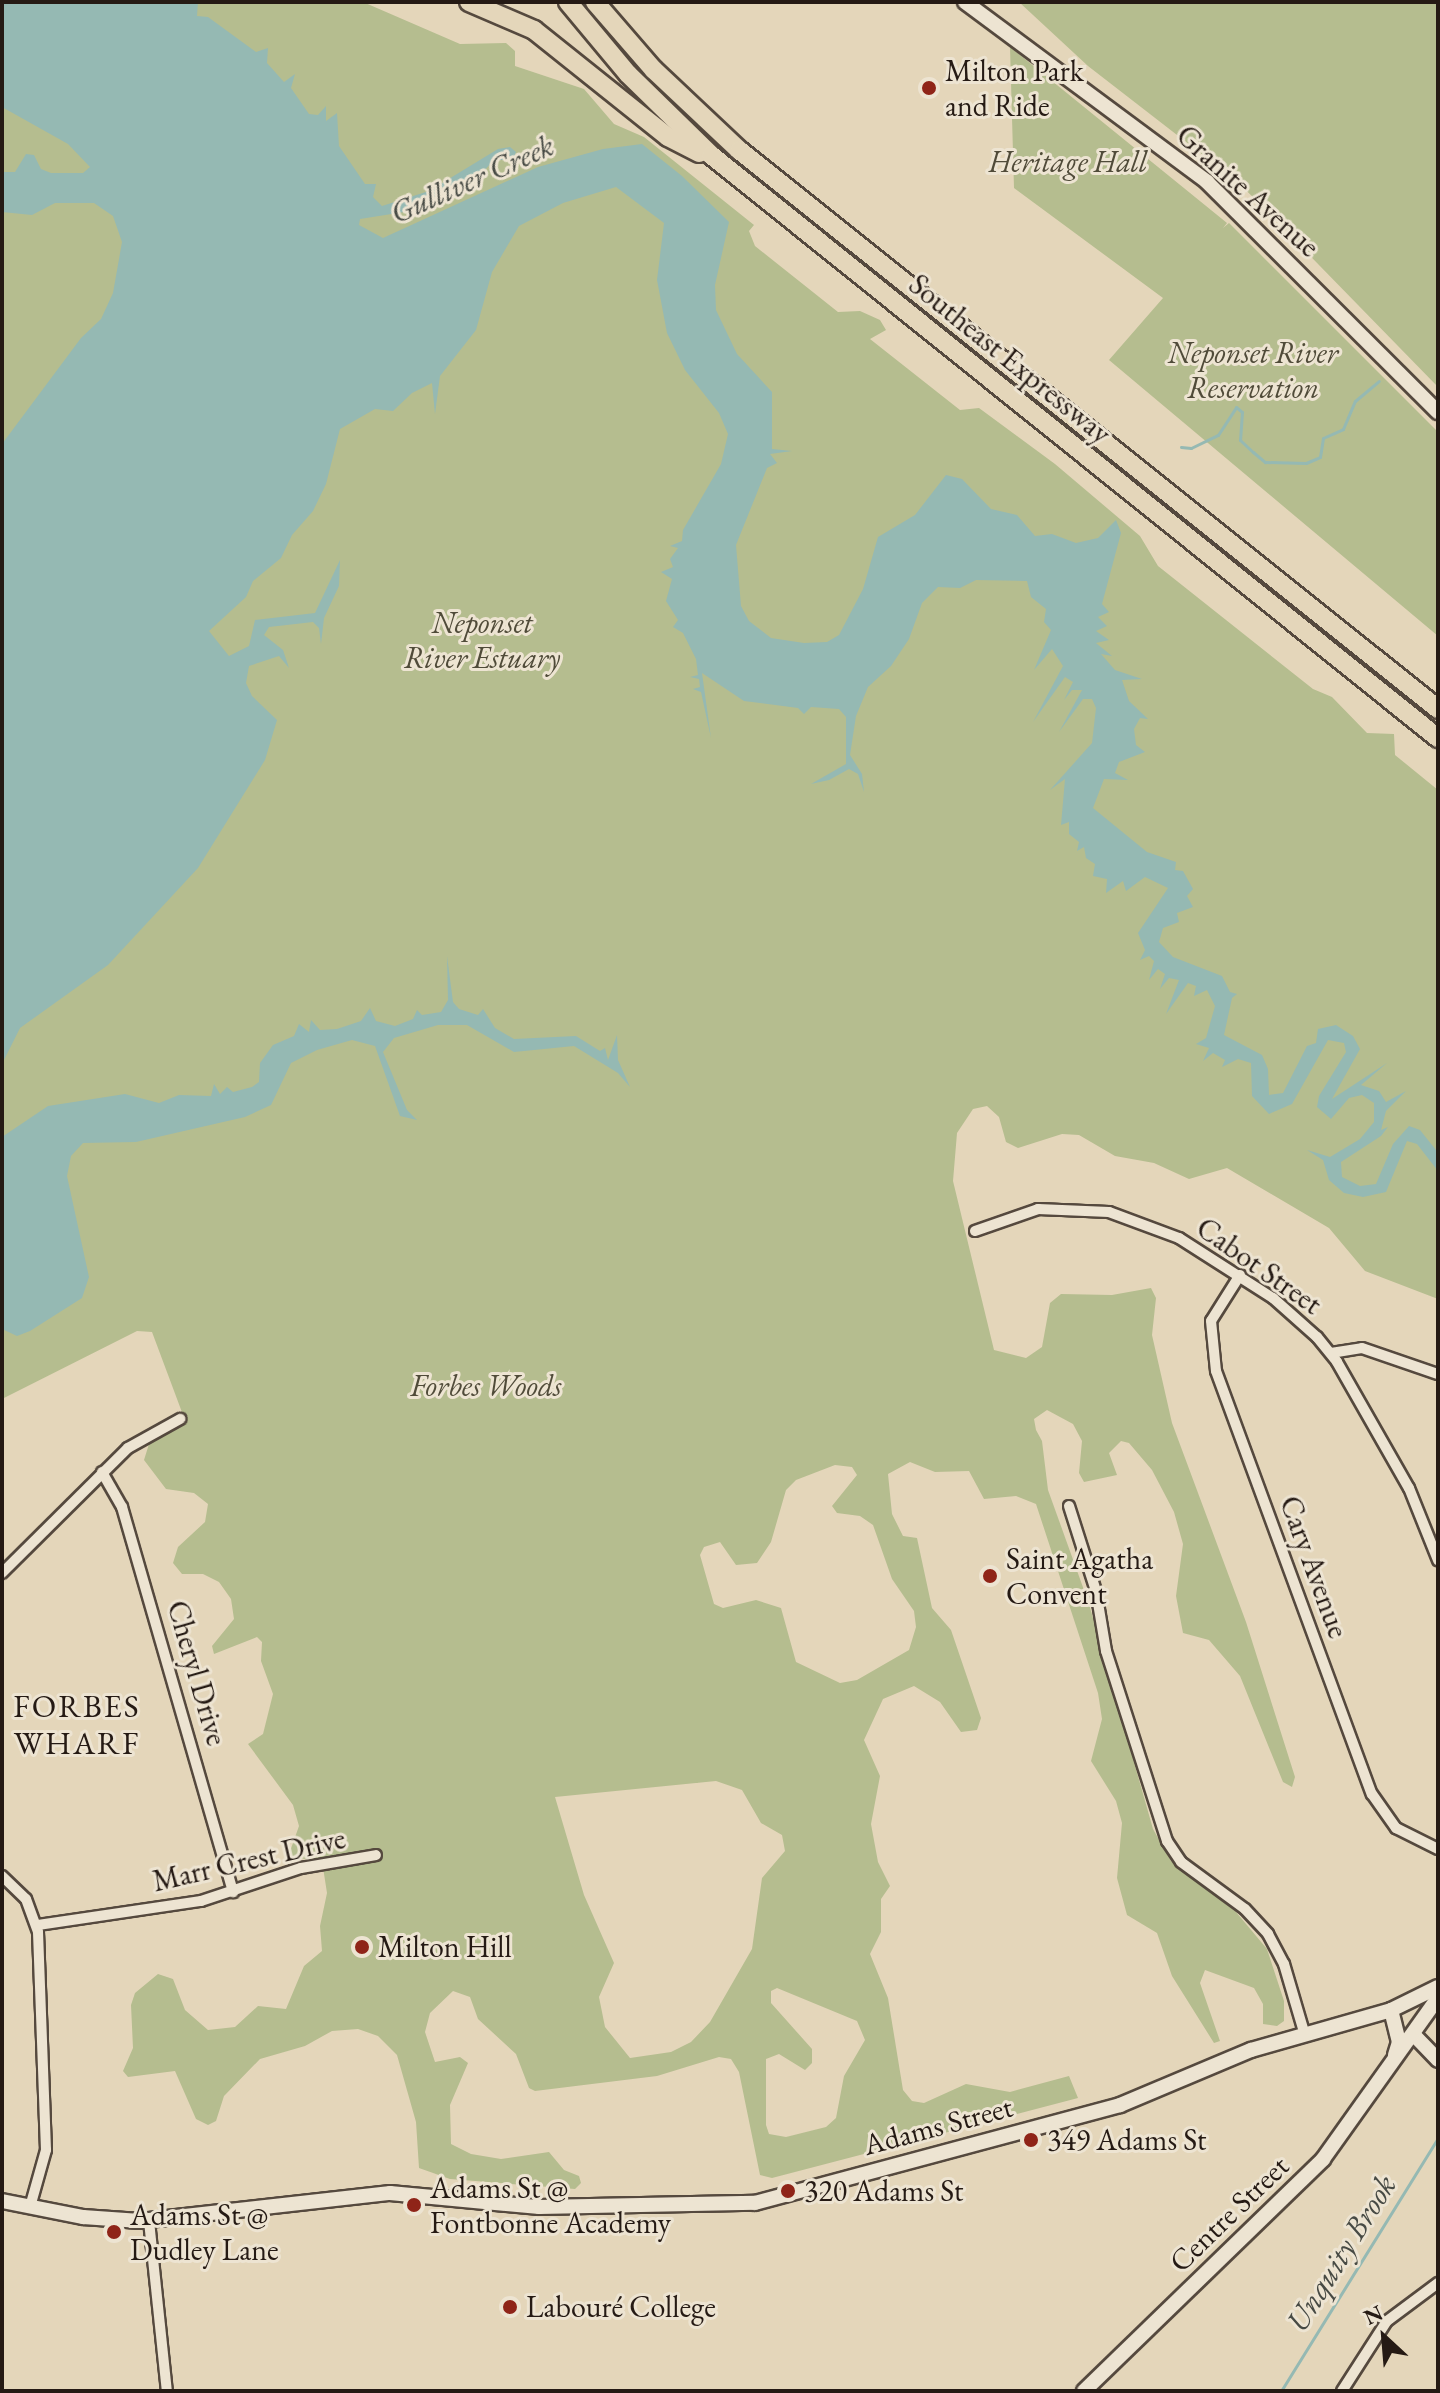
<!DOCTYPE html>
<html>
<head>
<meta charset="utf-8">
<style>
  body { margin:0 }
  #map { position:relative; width:1440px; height:2393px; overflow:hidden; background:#e4d6ba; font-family:"EB Garamond",serif }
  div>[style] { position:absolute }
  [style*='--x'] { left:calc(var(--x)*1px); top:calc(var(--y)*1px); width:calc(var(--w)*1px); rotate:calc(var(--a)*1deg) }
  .green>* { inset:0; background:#b5bd8f }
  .water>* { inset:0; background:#95b9b3 }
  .stream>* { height:3px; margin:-1.5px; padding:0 1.5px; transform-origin:1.5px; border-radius:1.5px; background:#95b9b3 }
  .roads { filter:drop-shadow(2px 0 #55493e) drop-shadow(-2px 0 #55493e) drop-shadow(0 2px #55493e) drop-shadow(0 -2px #55493e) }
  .street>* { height:10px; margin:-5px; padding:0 5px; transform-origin:5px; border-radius:5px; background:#ede4d2 }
  .secondary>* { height:14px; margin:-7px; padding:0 7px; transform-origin:7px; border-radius:7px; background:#ede4d2 }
  .highway>* { height:18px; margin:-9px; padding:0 9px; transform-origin:9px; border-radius:9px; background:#e4d6ba }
  .dots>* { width:22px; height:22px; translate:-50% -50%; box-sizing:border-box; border:4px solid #ede4d2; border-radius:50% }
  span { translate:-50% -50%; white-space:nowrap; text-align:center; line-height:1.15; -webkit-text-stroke:6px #ede4d2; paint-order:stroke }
  .poi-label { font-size:30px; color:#251a14 }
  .left { translate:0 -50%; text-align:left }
  .park-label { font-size:30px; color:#504b39; font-style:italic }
  .street-label { font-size:30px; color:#251a14 }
  .water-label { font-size:32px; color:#474a44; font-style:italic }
  .neighbourhood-label { font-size:32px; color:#251a14; letter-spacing:2px }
  .frame { position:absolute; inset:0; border:4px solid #251a14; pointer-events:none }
  .north { position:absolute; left:1344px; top:2297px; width:80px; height:80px; -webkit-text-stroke:6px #ede4d2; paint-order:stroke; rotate:334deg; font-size:22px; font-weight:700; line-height:32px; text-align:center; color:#251a14 }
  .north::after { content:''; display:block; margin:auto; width:28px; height:36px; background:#251a14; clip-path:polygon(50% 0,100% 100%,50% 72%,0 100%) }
</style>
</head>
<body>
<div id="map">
  <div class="green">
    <div style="clip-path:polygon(evenodd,2px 2px,363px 2px,460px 44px,506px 43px,515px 51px,515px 66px,584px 89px,614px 124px,644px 137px,754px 225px,749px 231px,755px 246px,838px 312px,860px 311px,880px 320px,886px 330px,870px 339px,960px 410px,979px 408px,1055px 464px,1140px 536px,1158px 566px,1313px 689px,1332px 697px,1367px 733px,1394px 734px,1395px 755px,1438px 790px,1438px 1299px,1365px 1271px,1329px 1228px,1227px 1168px,1189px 1179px,1154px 1163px,1115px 1156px,1079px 1135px,1062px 1134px,1018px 1148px,1006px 1142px,999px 1117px,987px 1106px,973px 1109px,957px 1133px,953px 1181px,994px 1350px,1026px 1358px,1042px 1347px,1050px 1303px,1061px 1294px,1112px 1295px,1151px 1288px,1156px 1298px,1152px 1335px,1172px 1423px,1246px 1622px,1295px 1777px,1292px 1787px,1283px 1782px,1240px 1676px,1209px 1640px,1183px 1633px,1176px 1596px,1183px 1544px,1174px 1512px,1152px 1470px,1129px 1443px,1121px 1441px,1109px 1453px,1117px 1475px,1084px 1482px,1079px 1473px,1082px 1441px,1073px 1424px,1047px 1410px,1034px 1419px,1036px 1430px,1042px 1441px,1048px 1490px,1089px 1604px,1153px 1829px,1171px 1861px,1236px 1912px,1267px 1949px,1284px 2001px,1284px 2021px,1277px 2026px,1263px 2024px,1263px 2004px,1254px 1988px,1205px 1970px,1200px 1983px,1220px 2041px,1214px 2043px,1172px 1976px,1157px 1933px,1127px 1915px,1117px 1878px,1122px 1823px,1116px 1801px,1091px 1761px,1102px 1719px,1098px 1693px,1036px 1504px,1016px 1496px,984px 1499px,969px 1471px,935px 1472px,910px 1462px,888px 1474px,892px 1514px,903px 1536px,917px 1538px,932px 1608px,951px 1630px,981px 1718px,977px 1730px,961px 1732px,940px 1702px,914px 1686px,883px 1699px,864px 1740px,880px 1776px,871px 1824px,878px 1862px,890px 1886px,881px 1899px,881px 1932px,870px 1954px,888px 1998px,903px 2090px,912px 2101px,924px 2103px,966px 2084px,1010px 2092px,1069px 2076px,1078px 2098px,772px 2178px,760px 2175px,739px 2072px,731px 2059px,719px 2057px,657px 2076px,535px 2091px,529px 2088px,516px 2054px,478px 2019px,470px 1997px,453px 1991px,430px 2013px,425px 2032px,435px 2062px,460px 2057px,468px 2063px,450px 2105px,451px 2144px,471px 2154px,501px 2159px,549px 2152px,564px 2170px,579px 2176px,581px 2183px,575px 2189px,450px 2179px,419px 2168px,416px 2122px,397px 2055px,378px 2036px,358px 2029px,332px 2031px,305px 2046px,260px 2059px,224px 2096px,216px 2121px,208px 2125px,196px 2119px,175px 2071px,128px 2077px,123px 2071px,133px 2048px,131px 2005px,135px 1993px,158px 1974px,173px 1979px,185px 2010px,208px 2030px,235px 2027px,258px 2006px,286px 2009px,304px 1966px,322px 1951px,320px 1926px,327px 1893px,322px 1861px,288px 1857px,299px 1826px,293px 1805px,248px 1744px,263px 1734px,273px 1694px,261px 1661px,262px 1642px,257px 1637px,214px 1654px,212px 1646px,234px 1619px,231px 1599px,219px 1582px,203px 1574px,182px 1574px,173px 1563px,178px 1547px,205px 1522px,208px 1504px,194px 1493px,166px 1489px,144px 1460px,149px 1444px,186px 1423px,152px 1332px,137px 1331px,2px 1399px,2px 2px,835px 1465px,852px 1467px,857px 1475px,832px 1506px,837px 1513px,860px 1516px,873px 1525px,892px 1579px,914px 1611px,916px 1627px,909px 1650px,857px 1680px,840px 1683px,796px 1662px,781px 1608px,756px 1600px,723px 1608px,714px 1604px,700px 1555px,704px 1547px,720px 1542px,736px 1565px,757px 1563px,771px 1542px,786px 1490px,796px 1480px,835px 1465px,2px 2px,716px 1781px,742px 1790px,761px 1823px,782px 1835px,785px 1851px,762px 1878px,752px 1949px,710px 2022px,691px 2042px,671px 2052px,630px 2058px,605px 2027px,599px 1997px,614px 1963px,584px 1895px,555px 1797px,716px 1781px,2px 2px,777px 1988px,857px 2021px,865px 2040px,844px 2076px,836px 2118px,826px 2127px,786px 2137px,769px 2134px,766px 2125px,766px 2059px,779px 2054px,805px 2070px,812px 2063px,812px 2049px,771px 2003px,771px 1991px,777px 1988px)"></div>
    <div style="clip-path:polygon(1019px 2px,1438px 2px,1438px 387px,1239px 183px,1088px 66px)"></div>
    <div style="clip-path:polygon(1010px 47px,1227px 223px,1223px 228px,1229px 223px,1438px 432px,1438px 636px,1109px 360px,1163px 298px,1014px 188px)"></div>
  </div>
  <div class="water">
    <div style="clip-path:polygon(2px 2px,198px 2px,197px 16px,208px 17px,256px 52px,268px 48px,267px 63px,284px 82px,295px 74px,291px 88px,309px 114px,318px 115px,326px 106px,326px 121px,337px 113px,339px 146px,365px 184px,376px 184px,373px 197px,382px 206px,429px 191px,498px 149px,510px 147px,516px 152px,513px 160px,494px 160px,481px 174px,404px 212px,360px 219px,359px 225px,383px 238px,538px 167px,603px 149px,642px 144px,682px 176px,729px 222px,715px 285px,716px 310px,737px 354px,772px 392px,772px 449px,792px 451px,770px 454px,777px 463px,767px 468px,736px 545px,741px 606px,749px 621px,771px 638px,804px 643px,827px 642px,839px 635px,863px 589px,878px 537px,915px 515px,946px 475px,962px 479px,991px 509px,1017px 515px,1035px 536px,1052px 534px,1076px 543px,1098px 538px,1116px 520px,1121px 533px,1102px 604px,1109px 612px,1098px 617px,1107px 626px,1096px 631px,1109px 640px,1096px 643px,1112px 656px,1101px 654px,1115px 670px,1142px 679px,1122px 680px,1129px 701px,1148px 719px,1140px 718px,1134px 729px,1136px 745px,1145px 752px,1119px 762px,1115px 773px,1128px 780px,1104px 779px,1093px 808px,1147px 852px,1176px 862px,1175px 870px,1183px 871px,1193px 889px,1187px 896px,1193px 907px,1177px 913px,1179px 922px,1163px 928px,1159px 942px,1173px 957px,1222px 976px,1230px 992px,1237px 994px,1232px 998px,1224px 1035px,1262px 1055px,1268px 1069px,1269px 1095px,1283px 1093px,1307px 1046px,1316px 1043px,1318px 1029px,1336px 1025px,1353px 1036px,1360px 1049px,1332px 1099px,1387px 1063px,1361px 1085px,1379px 1091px,1386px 1102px,1406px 1091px,1386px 1111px,1381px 1130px,1388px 1127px,1381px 1136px,1341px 1162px,1342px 1177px,1360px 1186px,1376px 1184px,1393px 1144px,1409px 1126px,1420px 1130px,1436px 1150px,1438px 1171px,1417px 1144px,1407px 1141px,1386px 1192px,1363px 1197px,1344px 1193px,1329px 1180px,1323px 1160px,1307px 1150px,1330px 1157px,1360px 1139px,1374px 1122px,1374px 1103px,1362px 1095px,1349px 1098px,1331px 1119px,1317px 1107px,1319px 1096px,1346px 1052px,1344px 1043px,1328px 1040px,1292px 1104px,1269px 1114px,1252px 1096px,1251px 1063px,1238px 1059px,1222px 1067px,1225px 1060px,1213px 1053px,1203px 1061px,1209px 1048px,1196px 1044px,1206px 1038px,1215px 1006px,1207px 990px,1194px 996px,1196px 986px,1188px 983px,1166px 1014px,1179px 980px,1169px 978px,1160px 989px,1165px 974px,1158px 969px,1149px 980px,1154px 961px,1149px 956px,1140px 960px,1145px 950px,1138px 933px,1168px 888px,1145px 877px,1126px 891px,1123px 881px,1106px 893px,1107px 879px,1093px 876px,1095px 864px,1086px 858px,1084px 847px,1077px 851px,1079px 842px,1069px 834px,1069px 822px,1061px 825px,1065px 779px,1050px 790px,1092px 743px,1096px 708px,1092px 699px,1083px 699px,1059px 732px,1082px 690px,1072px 690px,1064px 700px,1073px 682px,1065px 677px,1033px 722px,1063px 666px,1052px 649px,1034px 670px,1051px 630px,1044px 622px,1046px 609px,1031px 597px,1027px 581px,976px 580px,960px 588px,938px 587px,922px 603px,909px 639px,891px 666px,868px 687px,856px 716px,850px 755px,862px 774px,864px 792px,858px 774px,849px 769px,829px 780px,811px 784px,846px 764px,846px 717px,839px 709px,811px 707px,804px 714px,798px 708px,744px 701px,702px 673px,711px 738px,701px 692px,693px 689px,700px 687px,699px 679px,690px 677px,698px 675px,696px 659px,683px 633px,673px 627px,678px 620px,666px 601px,672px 579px,661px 572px,673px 567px,670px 559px,678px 548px,670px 546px,682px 541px,683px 530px,721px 464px,728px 434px,719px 413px,685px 370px,667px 333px,657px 280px,664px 223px,616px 187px,563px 203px,519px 226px,492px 272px,476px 330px,440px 376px,435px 414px,432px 383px,412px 393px,393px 411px,375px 409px,340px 429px,326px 484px,313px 511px,292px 535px,281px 558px,253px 581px,246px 597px,209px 631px,229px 656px,249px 646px,255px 620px,315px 613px,340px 560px,339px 586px,324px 618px,321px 644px,319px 628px,313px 622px,269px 627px,264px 635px,283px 650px,289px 668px,279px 656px,249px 666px,246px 683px,252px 696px,277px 720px,265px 760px,198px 868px,108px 965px,20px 1028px,2px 1064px,2px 444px,81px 338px,101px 319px,113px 293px,122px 242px,113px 216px,94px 203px,55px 203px,32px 215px,2px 212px,2px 172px,15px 172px,26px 154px,34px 155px,41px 169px,51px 173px,83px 173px,90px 167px,68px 144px,2px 107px)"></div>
    <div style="clip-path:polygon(447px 956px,453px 1002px,459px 1009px,478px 1015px,483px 1009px,495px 1028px,514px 1039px,576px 1036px,600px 1051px,605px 1048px,608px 1060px,617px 1035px,618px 1060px,630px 1087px,618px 1073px,574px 1046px,514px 1052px,467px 1025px,438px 1025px,394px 1038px,383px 1052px,407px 1110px,417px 1120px,400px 1116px,375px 1046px,352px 1040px,317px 1050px,291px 1063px,271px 1105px,245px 1117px,136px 1142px,83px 1143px,71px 1156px,67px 1176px,89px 1277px,82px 1298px,30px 1331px,17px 1336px,2px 1329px,2px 1137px,48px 1106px,125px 1094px,159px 1103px,179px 1095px,211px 1096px,214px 1084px,220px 1094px,227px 1087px,233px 1092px,252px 1087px,259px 1082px,260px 1063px,273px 1045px,294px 1036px,299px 1024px,309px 1032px,311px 1020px,320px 1030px,337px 1029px,361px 1021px,370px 1008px,376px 1021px,395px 1026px,413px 1019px,417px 1010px,422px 1015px,441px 1012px,448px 1000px)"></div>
  </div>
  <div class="stream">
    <div style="--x:1181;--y:447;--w:10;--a:6"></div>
    <div style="--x:1191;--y:448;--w:30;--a:-26"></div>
    <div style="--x:1218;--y:435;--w:33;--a:-57"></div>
    <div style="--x:1236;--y:407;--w:8;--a:40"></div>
    <div style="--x:1242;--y:412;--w:28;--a:94"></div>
    <div style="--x:1240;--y:440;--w:18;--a:43"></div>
    <div style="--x:1253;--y:452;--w:16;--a:40"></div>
    <div style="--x:1265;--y:462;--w:41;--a:1.4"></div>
    <div style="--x:1306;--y:463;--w:15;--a:-23"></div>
    <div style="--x:1320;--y:457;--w:19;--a:-81"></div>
    <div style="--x:1323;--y:438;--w:22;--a:-24"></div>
    <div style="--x:1343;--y:429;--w:30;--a:-67"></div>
    <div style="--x:1355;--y:401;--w:31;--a:-40"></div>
    <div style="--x:1281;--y:2391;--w:298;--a:-58.2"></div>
  </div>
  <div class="roads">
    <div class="street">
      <div style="--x:975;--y:1231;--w:67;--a:-19.2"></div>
      <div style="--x:1038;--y:1209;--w:71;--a:2.4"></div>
      <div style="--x:1109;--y:1212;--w:75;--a:20.4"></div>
      <div style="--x:1179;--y:1238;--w:112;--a:32.6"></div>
      <div style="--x:1273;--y:1298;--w:59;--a:41.6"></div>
      <div style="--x:1317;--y:1337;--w:32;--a:51"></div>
      <div style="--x:1337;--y:1362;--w:145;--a:60.3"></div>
      <div style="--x:1409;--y:1488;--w:78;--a:68.1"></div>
      <div style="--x:1240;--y:1275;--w:54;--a:122.2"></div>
      <div style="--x:1211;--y:1321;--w:50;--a:84.3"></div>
      <div style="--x:1216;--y:1371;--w:451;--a:69.8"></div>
      <div style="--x:1372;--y:1794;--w:42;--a:54.8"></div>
      <div style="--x:1396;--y:1828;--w:47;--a:26.6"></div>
      <div style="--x:1331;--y:1353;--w:31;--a:-9"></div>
      <div style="--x:1362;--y:1348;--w:80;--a:18.9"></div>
      <div style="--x:102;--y:1472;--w:40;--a:60.3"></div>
      <div style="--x:122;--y:1507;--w:401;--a:73.9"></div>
      <div style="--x:1069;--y:1506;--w:89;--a:72.4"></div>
      <div style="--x:1096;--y:1591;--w:61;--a:80.5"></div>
      <div style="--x:1106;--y:1651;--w:200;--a:72.2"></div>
      <div style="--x:1167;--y:1841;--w:25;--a:56"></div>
      <div style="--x:1181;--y:1862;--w:79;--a:36.3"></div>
      <div style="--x:1245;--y:1909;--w:34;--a:47"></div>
      <div style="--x:1268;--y:1934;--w:34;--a:62"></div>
      <div style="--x:1284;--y:1964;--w:71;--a:73.6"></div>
      <div style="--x:2;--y:1573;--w:177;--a:-44.8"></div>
      <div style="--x:128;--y:1448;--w:60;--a:-29.1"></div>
      <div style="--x:2;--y:1876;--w:33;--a:44"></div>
      <div style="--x:26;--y:1899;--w:35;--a:70"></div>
      <div style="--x:38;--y:1932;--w:218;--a:87.9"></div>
      <div style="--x:46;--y:2150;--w:59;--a:105.7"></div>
      <div style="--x:38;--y:1925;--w:165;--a:-8.4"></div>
      <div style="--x:201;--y:1901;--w:105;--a:-18.3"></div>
      <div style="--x:301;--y:1868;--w:76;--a:-9.8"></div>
      <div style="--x:149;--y:2221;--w:171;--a:84"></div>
      <div style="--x:1342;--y:2391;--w:83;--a:-57.3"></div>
      <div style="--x:1387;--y:2321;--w:64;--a:-36.7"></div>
    </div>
    <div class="secondary">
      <div style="--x:965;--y:2;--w:302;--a:36.6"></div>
      <div style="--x:1207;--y:182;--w:326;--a:44.9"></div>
      <div style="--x:1391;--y:2010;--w:33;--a:76"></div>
      <div style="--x:1399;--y:2042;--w:14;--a:107"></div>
      <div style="--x:1413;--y:2034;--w:36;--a:46"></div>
      <div style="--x:2;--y:2201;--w:83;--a:11.2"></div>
      <div style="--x:83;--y:2217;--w:57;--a:4"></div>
      <div style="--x:140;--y:2221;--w:252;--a:-6.4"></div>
      <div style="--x:390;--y:2193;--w:150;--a:5.4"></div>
      <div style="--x:539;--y:2207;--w:216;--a:-1.1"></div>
      <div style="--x:755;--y:2203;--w:378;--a:-15"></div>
      <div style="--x:1120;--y:2105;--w:142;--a:-22.8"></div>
      <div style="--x:1251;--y:2050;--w:146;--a:-15.9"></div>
      <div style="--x:1391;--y:2010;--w:52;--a:-26.1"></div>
      <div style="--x:1084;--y:2391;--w:333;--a:-44.1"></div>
      <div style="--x:1323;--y:2159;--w:198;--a:-54.5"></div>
    </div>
    <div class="highway">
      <div style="--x:469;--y:2;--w:71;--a:23.3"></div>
      <div style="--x:534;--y:30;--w:171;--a:38.6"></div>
      <div style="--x:668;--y:137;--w:35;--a:27"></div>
      <div style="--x:568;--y:2;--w:94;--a:50.2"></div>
      <div style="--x:628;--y:74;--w:116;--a:44.3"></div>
      <div style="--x:711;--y:155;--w:932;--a:38.73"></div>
      <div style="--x:595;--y:2;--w:90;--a:49.1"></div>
      <div style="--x:654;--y:70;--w:117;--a:43.3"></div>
      <div style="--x:739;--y:150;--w:895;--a:38.65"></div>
    </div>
  </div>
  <div class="dots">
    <div style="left:929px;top:88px;background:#8f2418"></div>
    <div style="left:990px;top:1576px;background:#8f2418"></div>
    <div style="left:362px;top:1947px;background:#8f2418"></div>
    <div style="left:1031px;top:2140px;background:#8f2418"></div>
    <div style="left:788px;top:2191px;background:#8f2418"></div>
    <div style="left:414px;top:2205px;background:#8f2418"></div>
    <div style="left:114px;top:2232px;background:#8f2418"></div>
    <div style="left:510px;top:2307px;background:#8f2418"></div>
  </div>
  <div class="poi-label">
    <span class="left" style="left:945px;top:88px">Milton Park<br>and Ride</span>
    <span class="left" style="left:1006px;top:1576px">Saint Agatha<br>Convent</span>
    <span class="left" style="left:378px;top:1947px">Milton Hill</span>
    <span class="left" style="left:1047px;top:2140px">349 Adams St</span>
    <span class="left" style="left:430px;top:2205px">Adams St @<br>Fontbonne Academy</span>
    <span class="left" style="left:804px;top:2191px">320 Adams St</span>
    <span class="left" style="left:130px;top:2232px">Adams St @<br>Dudley Lane</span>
    <span class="left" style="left:526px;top:2307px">Labouré College</span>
  </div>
  <div class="park-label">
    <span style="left:1068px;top:162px">Heritage Hall</span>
    <span style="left:1253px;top:370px">Neponset River<br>Reservation</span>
    <span style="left:482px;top:640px">Neponset<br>River Estuary</span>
    <span style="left:486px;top:1386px">Forbes Woods</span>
  </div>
  <div class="street-label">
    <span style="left:1248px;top:191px;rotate:42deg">Granite Avenue</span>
    <span style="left:1010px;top:359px;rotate:39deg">Southeast Expressway</span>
    <span style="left:1259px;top:1266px;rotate:35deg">Cabot Street</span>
    <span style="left:1314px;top:1567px;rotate:70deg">Cary Avenue</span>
    <span style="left:197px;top:1673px;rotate:74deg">Cheryl Drive</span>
    <span style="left:249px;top:1860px;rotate:-13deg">Marr Crest Drive</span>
    <span style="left:938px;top:2126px;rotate:-15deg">Adams Street</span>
    <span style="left:1229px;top:2214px;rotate:-44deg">Centre Street</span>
  </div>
  <div class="water-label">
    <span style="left:472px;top:179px;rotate:-24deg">Gulliver Creek</span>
    <span style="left:1341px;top:2253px;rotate:-58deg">Unquity Brook</span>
  </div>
  <div class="neighbourhood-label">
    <span style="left:77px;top:1725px">FORBES<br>WHARF</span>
  </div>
  <div class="frame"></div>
  <div class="north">N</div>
</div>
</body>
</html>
